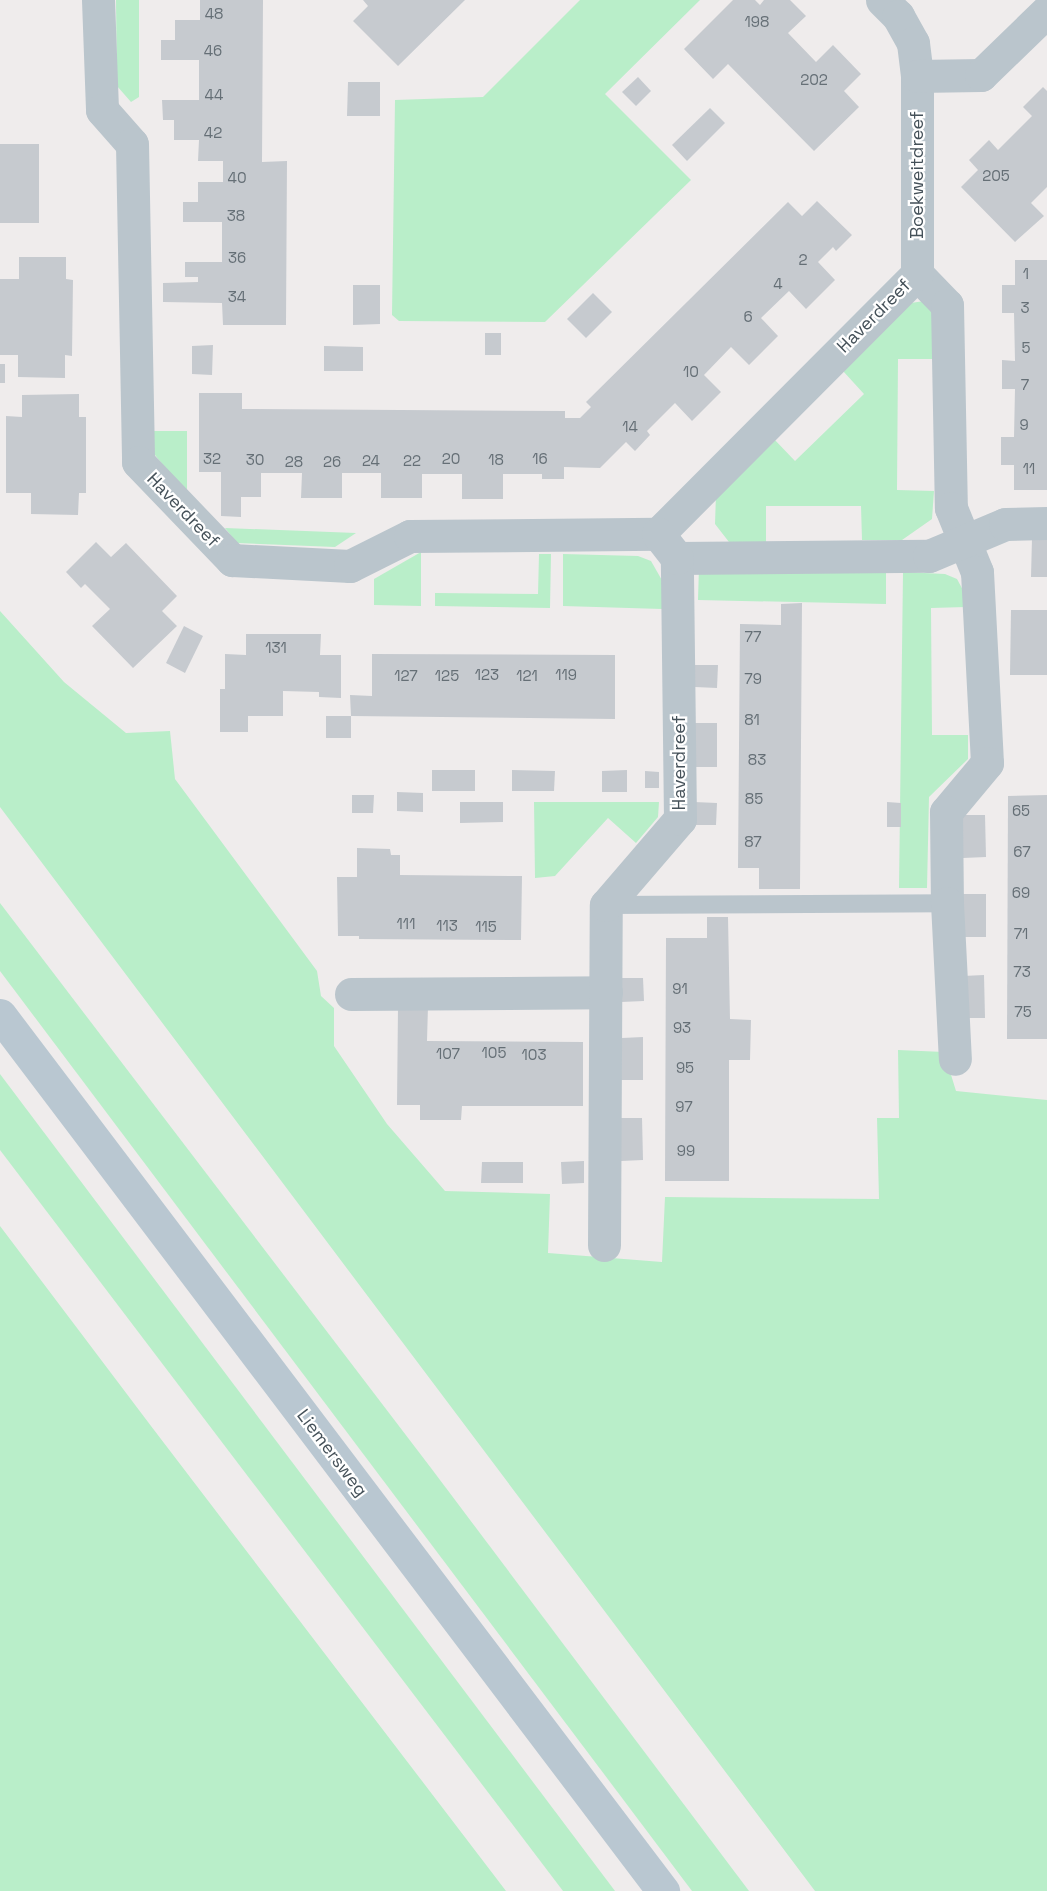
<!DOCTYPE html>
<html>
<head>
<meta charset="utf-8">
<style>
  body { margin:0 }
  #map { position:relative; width:1047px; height:1891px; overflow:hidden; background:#efecec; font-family:"Space Grotesk",sans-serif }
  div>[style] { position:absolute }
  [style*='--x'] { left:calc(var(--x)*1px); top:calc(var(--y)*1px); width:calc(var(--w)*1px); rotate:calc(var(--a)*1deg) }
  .green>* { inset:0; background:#b9eec9 }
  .building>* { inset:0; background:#c6cacf }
  .lane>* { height:18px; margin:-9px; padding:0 9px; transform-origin:9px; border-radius:9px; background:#bac5cc }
  .street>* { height:33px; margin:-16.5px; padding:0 16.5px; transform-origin:16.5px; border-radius:16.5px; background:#bac5cc }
  .secondary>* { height:33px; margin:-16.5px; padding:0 16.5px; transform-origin:16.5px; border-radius:16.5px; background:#b9c7d1 }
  span { translate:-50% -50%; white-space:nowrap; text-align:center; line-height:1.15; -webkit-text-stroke:4.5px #fff; paint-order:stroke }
  .number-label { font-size:15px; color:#656f76 }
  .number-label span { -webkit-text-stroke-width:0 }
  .street-label { font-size:18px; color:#455159 }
</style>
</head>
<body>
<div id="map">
  <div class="green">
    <div style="clip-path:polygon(116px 0,139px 0,139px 97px,131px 102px,117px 86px)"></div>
    <div style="clip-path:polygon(580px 0,700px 0,605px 94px,691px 180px,545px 322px,399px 321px,392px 315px,395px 100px,483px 97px)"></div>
    <div style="clip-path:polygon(924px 301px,934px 310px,935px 359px,898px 359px,897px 490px,934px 491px,932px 519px,902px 540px,862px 540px,861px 506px,766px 506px,766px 542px,729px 542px,715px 524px,716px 494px,773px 438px,795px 461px,864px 394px,843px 371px,911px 303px)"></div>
    <div style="clip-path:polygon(150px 431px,187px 431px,187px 495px,151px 450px)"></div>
    <div style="clip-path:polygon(225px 528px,356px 533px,335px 547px,237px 543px)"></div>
    <div style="clip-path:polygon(421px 552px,421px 606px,374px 605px,374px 579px)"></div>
    <div style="clip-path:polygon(539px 554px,551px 554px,550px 608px,435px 606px,435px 593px,538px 594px)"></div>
    <div style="clip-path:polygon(563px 554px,638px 556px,651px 561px,663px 582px,662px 609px,563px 606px)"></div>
    <div style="clip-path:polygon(699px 567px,886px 570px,886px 604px,698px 600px)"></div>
    <div style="clip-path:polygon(903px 572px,945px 574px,957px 579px,964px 592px,966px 607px,931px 608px,932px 735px,968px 735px,968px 759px,929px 797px,927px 888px,899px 888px)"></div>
    <div style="clip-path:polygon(0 611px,64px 682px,126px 733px,170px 731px,175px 779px,317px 971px,321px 996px,334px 1008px,334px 1046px,387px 1124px,445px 1191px,550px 1194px,548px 1253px,662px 1262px,665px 1197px,879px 1199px,877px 1118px,899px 1118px,898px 1050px,944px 1052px,956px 1091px,1047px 1100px,1047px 1891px,815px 1891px,0 807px)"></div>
    <div style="clip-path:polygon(534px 802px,659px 802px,658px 817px,636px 843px,608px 818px,555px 876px,535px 878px)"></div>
    <div style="clip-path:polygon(0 903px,431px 1468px,749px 1891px,692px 1891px,0 971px)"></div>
    <div style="clip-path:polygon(0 1074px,615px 1891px,563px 1891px,0 1150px)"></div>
    <div style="clip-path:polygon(0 1226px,151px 1426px,506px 1891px,0 1891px)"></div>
  </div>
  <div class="building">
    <div style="clip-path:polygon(200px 0,263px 0,262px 162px,287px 161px,286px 325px,223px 325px,222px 303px,163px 302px,163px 283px,198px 282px,198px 277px,185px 277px,185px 262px,222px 262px,222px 222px,183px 222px,183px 202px,198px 202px,198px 182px,223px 182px,223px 161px,198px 161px,199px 140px,174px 140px,174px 120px,163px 120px,162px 100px,199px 100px,199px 60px,161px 60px,161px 40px,175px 40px,175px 20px,200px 20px)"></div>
    <div style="clip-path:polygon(363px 0,465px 0,398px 66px,353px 21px,368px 6px)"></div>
    <div style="clip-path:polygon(733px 0,755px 0,760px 5px,764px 0,790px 0,806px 16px,788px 33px,816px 62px,833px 45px,861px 74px,844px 91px,859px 107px,814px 151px,728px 64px,713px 79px,684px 49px)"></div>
    <div style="clip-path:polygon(638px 77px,651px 91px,636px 106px,622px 92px)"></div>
    <div style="clip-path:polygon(348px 82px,380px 82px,380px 116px,347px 116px)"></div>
    <div style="clip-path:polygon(1043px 87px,1047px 91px,1047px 187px,1031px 203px,1044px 216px,1015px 242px,961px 187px,978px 170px,969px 160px,989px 140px,998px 150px,1032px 116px,1023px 107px)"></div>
    <div style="clip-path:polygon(710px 108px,725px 123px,687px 161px,672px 145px)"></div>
    <div style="clip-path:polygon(0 144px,39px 144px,39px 223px,0 223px)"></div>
    <div style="clip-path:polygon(817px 201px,852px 235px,836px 251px,833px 247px,818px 262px,835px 280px,806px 309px,789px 291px,761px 318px,778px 336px,749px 365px,731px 347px,704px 375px,721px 392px,692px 421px,675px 403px,647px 431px,650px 435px,635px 451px,626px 442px,600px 468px,564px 467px,564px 479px,542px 479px,542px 474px,503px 474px,503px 499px,462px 499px,462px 474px,422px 474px,422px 498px,381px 498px,381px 473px,342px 473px,342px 498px,301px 498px,302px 473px,261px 473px,261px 497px,241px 497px,241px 517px,221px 516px,221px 472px,199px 472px,199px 393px,242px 393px,242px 409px,565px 411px,565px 418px,580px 418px,591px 407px,586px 402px,788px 202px,802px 216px)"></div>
    <div style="clip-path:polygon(19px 257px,66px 257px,66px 279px,73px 280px,72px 356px,65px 355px,65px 378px,18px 377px,18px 355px,0 355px,0 279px,19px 279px)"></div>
    <div style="clip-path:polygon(1015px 260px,1047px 260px,1047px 490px,1014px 490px,1014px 465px,1001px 465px,1001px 437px,1014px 437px,1015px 389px,1002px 389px,1002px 360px,1015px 361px,1014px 313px,1002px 313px,1002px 285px,1015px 285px)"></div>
    <div style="clip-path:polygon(353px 285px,380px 285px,380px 324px,353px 325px)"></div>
    <div style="clip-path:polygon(593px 293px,612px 312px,586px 338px,567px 319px)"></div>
    <div style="clip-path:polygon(485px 333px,501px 333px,501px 355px,485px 355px)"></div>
    <div style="clip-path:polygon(213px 345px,212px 375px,192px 374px,192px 346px)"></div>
    <div style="clip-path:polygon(324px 346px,363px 347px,363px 371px,324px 371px)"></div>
    <div style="clip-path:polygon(0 364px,5px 364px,5px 383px,0 383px)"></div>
    <div style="clip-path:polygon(79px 394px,79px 417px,86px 417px,86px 493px,79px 493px,78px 515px,31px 514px,31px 493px,6px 493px,6px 416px,22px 417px,22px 395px)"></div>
    <div style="clip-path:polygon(1032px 538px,1047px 538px,1047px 577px,1031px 577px)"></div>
    <div style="clip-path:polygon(96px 542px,111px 557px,126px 543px,177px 596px,162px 611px,177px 626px,133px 668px,92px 626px,110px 609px,85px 584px,81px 588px,66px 572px)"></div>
    <div style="clip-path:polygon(802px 603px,800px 889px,759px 889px,759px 868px,738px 868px,740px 624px,781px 625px,781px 604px)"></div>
    <div style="clip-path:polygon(1011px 610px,1047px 610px,1047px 675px,1010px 675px)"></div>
    <div style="clip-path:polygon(184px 626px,203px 636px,185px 673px,166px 663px)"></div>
    <div style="clip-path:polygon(246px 634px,321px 634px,320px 655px,341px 655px,341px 698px,319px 697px,319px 692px,283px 691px,283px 716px,248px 716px,248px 732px,220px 732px,220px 689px,225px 689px,225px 654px,246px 655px)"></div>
    <div style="clip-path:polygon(372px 654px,615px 655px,615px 719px,351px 716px,350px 695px,372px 696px)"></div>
    <div style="clip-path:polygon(695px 665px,718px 665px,717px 688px,695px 687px)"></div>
    <div style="clip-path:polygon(326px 716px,351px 716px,351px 738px,326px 738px)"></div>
    <div style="clip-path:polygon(695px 723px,717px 723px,717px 767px,694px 767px)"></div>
    <div style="clip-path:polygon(432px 770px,475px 770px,475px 791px,432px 791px)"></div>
    <div style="clip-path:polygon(512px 770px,555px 771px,554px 791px,512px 791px)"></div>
    <div style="clip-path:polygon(627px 770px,627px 792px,602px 792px,602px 771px)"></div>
    <div style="clip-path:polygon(645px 771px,659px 772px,659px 788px,645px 788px)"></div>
    <div style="clip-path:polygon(397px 792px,423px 793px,423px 812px,397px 811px)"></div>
    <div style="clip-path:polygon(352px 795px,374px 795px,373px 813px,352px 813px)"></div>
    <div style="clip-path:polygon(1047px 795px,1047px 1039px,1007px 1039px,1008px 796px)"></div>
    <div style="clip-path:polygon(460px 802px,503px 802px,503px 822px,460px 823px)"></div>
    <div style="clip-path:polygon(694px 802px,717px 803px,716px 825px,694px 825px)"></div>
    <div style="clip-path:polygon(887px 802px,901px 803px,901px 827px,887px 827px)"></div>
    <div style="clip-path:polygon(963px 815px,985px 815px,986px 857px,963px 858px)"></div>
    <div style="clip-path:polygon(357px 848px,390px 849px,391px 855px,400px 855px,400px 875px,522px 876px,521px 940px,359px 939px,359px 936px,338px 936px,337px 877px,357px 877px)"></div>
    <div style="clip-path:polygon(963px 894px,986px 894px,986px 937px,963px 937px)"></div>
    <div style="clip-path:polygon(707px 917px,728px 917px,730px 1019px,751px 1020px,750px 1060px,729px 1060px,729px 1181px,665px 1181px,666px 938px,707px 938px)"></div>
    <div style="clip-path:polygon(984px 975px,985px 1018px,963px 1018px,963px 976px)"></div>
    <div style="clip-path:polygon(622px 978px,643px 978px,644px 1001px,621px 1002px)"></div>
    <div style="clip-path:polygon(398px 1006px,428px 1006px,427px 1041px,583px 1042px,583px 1106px,462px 1106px,461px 1120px,420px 1120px,420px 1105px,397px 1105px)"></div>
    <div style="clip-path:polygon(643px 1037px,643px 1080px,621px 1080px,622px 1038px)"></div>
    <div style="clip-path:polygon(621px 1118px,642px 1118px,643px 1160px,621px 1161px)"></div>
    <div style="clip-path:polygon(584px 1161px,584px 1183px,562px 1184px,561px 1162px)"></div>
    <div style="clip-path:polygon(482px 1162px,523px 1162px,523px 1183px,481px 1183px)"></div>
  </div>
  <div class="lane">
    <div style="--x:606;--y:905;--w:341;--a:-0.3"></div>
  </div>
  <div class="street">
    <div style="--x:98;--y:0;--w:110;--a:87.9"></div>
    <div style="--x:102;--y:110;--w:45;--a:48.6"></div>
    <div style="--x:132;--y:144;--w:318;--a:88.9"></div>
    <div style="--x:138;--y:462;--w:136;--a:46.2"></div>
    <div style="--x:232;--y:560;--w:118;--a:2.9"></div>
    <div style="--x:350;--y:566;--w:67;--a:-26.6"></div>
    <div style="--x:410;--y:536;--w:248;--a:-0.5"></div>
    <div style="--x:658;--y:534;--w:367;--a:-45.1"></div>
    <div style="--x:917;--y:274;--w:43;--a:45.9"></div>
    <div style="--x:947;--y:305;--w:203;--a:88.9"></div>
    <div style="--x:951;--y:508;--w:69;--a:67.9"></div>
    <div style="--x:977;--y:572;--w:191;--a:87"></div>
    <div style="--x:987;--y:763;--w:64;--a:129.9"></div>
    <div style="--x:946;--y:812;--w:91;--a:89.4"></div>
    <div style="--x:947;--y:903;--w:156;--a:87.1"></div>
    <div style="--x:882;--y:0;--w:23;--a:45"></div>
    <div style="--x:898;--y:16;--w:31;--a:61"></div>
    <div style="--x:913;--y:43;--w:33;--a:83"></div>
    <div style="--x:917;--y:76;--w:198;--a:90"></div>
    <div style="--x:917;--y:76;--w:64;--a:-0.9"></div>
    <div style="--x:981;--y:75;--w:92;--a:-44.1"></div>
    <div style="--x:677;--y:558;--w:252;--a:-0.5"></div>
    <div style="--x:929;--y:556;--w:82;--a:-22.8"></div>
    <div style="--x:1005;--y:524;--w:42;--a:-1.4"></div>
    <div style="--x:351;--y:994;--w:255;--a:-0.4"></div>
    <div style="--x:604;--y:1245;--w:340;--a:-89.7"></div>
    <div style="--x:606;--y:905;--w:113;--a:-49.3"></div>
    <div style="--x:680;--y:819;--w:261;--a:-90.7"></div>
    <div style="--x:677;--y:558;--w:31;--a:-128"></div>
  </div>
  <div class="secondary">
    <div style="--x:0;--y:1015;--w:1099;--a:52.88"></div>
  </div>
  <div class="number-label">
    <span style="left:214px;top:14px">48</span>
    <span style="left:757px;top:22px">198</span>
    <span style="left:213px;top:51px">46</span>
    <span style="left:814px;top:80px">202</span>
    <span style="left:214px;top:95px">44</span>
    <span style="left:213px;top:133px">42</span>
    <span style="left:996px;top:176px">205</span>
    <span style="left:237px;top:178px">40</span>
    <span style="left:236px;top:216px">38</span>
    <span style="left:237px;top:258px">36</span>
    <span style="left:803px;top:260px">2</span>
    <span style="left:1026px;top:274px">1</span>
    <span style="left:778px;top:284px">4</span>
    <span style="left:237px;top:297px">34</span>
    <span style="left:1025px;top:308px">3</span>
    <span style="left:748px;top:317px">6</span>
    <span style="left:1026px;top:348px">5</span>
    <span style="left:691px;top:372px">10</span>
    <span style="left:1025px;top:385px">7</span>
    <span style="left:1024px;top:425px">9</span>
    <span style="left:630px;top:427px">14</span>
    <span style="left:212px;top:459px">32</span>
    <span style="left:451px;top:459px">20</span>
    <span style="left:540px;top:459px">16</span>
    <span style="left:255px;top:460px">30</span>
    <span style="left:496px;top:460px">18</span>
    <span style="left:371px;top:461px">24</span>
    <span style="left:412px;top:461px">22</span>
    <span style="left:294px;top:462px">28</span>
    <span style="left:332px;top:462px">26</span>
    <span style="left:1029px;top:469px">11</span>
    <span style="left:753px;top:637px">77</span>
    <span style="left:276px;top:648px">131</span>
    <span style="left:487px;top:675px">123</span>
    <span style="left:566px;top:675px">119</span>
    <span style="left:406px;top:676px">127</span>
    <span style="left:447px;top:676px">125</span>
    <span style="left:527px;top:676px">121</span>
    <span style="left:753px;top:679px">79</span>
    <span style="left:752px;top:720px">81</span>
    <span style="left:757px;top:760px">83</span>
    <span style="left:754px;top:799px">85</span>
    <span style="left:1021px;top:811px">65</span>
    <span style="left:753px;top:842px">87</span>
    <span style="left:1022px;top:852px">67</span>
    <span style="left:1021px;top:893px">69</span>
    <span style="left:406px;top:924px">111</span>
    <span style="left:447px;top:926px">113</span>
    <span style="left:486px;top:927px">115</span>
    <span style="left:1021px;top:934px">71</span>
    <span style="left:1022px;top:972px">73</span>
    <span style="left:680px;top:989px">91</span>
    <span style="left:1023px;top:1012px">75</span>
    <span style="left:682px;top:1028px">93</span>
    <span style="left:494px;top:1053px">105</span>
    <span style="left:448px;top:1054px">107</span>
    <span style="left:534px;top:1055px">103</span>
    <span style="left:685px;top:1068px">95</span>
    <span style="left:684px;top:1107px">97</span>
    <span style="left:686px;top:1151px">99</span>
  </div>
  <div class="street-label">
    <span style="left:917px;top:175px;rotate:-90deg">Boekweitdreef</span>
    <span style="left:874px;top:316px;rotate:-45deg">Haverdreef</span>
    <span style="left:183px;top:510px;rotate:46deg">Haverdreef</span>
    <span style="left:679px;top:763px;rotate:-90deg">Haverdreef</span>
    <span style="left:332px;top:1453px;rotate:53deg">Liemersweg</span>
  </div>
</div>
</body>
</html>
